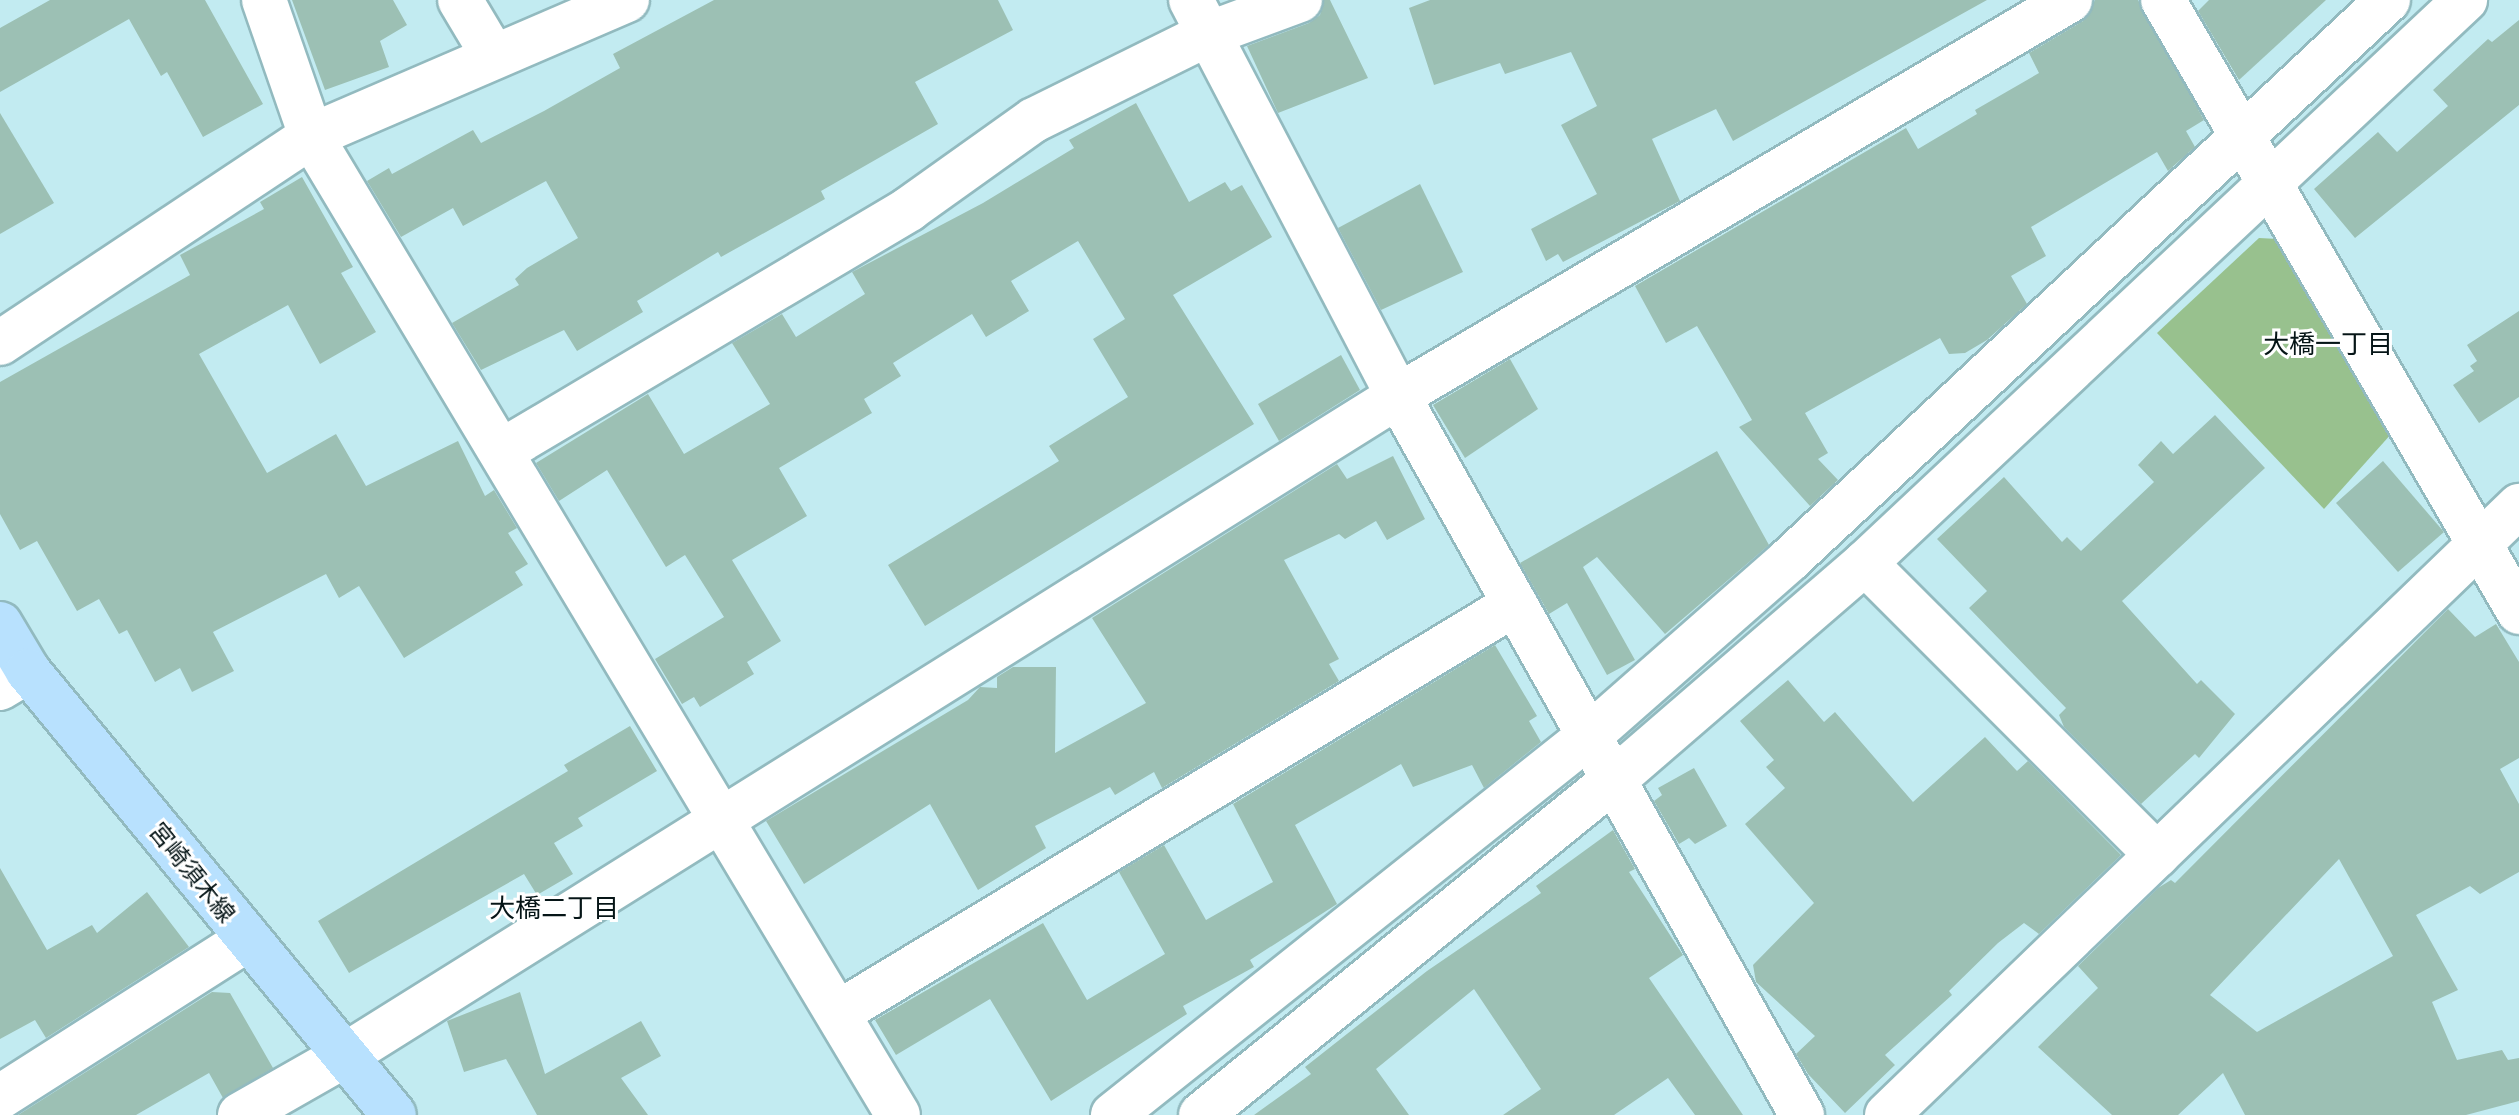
<!DOCTYPE html>
<html>
<head>
<meta charset="utf-8">
<style>
  body { margin:0 }
  #map { position:relative; width:2519px; height:1115px; overflow:hidden; background:#c2ebf1; font-family:Commissioner,"Noto Sans JP",sans-serif }
  div>[style] { position:absolute }
  [style*='--x'] { left:calc(var(--x)*1px); top:calc(var(--y)*1px); width:calc(var(--w)*1px); rotate:calc(var(--a)*1deg) }
  .green>* { inset:0; background:#98c18e }
  .building>* { inset:0; background:#9cc0b4 }
  .roads { filter:drop-shadow(2px 0 #92babf) drop-shadow(-2px 0 #92babf) drop-shadow(0 2px #92babf) drop-shadow(0 -2px #92babf) }
  .minor>* { height:44px; margin:-22px; padding:0 22px; transform-origin:22px; border-radius:22px; background:#fff }
  .major>* { height:44px; margin:-22px; padding:0 22px; transform-origin:22px; border-radius:22px; background:#b8e1fe }
  span { translate:-50% -50%; white-space:nowrap; text-align:center; line-height:1.15; -webkit-text-stroke:6px #fff; paint-order:stroke }
  .street-label { font-size:24px; color:#061517 }
  .neighbourhood-label { font-size:26px; color:#061517 }
</style>
</head>
<body>
<div id="map">
  <div class="green">
    <div style="clip-path:polygon(2259px 238px,2278px 239px,2392px 433px,2324px 509px,2157px 333px)"></div>
  </div>
  <div class="building">
    <div style="clip-path:polygon(50px 0,205px 0,263px 104px,203px 137px,167px 72px,161px 76px,129px 19px,0 92px,0 28px)"></div>
    <div style="clip-path:polygon(292px 0,393px 0,407px 25px,380px 41px,389px 67px,325px 90px)"></div>
    <div style="clip-path:polygon(714px 0,998px 0,1013px 30px,915px 82px,938px 124px,821px 191px,825px 199px,721px 257px,718px 252px,637px 301px,643px 312px,577px 351px,564px 330px,481px 370px,452px 323px,519px 285px,515px 279px,527px 268px,578px 238px,546px 181px,463px 226px,453px 208px,401px 237px,367px 181px,389px 168px,392px 174px,473px 130px,481px 143px,544px 111px,620px 68px,613px 54px)"></div>
    <div style="clip-path:polygon(1324px 0,1330px 0,1368px 78px,1278px 113px,1247px 46px,1309px 23px,1320px 15px)"></div>
    <div style="clip-path:polygon(1430px 0,1987px 0,1733px 141px,1716px 109px,1652px 139px,1680px 201px,1563px 262px,1558px 254px,1546px 261px,1531px 229px,1597px 194px,1561px 125px,1597px 106px,1571px 52px,1505px 74px,1500px 63px,1434px 85px,1409px 8px)"></div>
    <div style="clip-path:polygon(2095px 0,2138px 0,2204px 120px,2186px 131px,2195px 147px,2168px 171px,2157px 152px,2031px 227px,2046px 256px,2011px 276px,2027px 304px,1987px 340px,1965px 353px,1949px 354px,1940px 338px,1805px 413px,1828px 453px,1818px 459px,1838px 480px,1810px 506px,1739px 427px,1752px 420px,1697px 326px,1666px 343px,1635px 286px,1906px 128px,1918px 149px,1977px 114px,1975px 110px,2039px 73px,2029px 53px,2083px 21px)"></div>
    <div style="clip-path:polygon(2209px 0,2326px 0,2239px 80px,2198px 11px)"></div>
    <div style="clip-path:polygon(2519px 20px,2519px 105px,2355px 238px,2314px 189px,2378px 132px,2397px 152px,2448px 106px,2433px 90px,2488px 39px,2492px 42px)"></div>
    <div style="clip-path:polygon(1136px 103px,1189px 202px,1225px 182px,1231px 191px,1242px 185px,1272px 237px,1173px 295px,1254px 424px,925px 626px,888px 565px,1059px 461px,1049px 446px,1128px 397px,1093px 339px,1125px 319px,1078px 241px,1011px 281px,1029px 311px,986px 337px,972px 314px,893px 363px,901px 376px,864px 399px,872px 413px,779px 468px,807px 516px,732px 560px,781px 641px,747px 662px,754px 674px,700px 707px,694px 697px,682px 704px,655px 659px,724px 617px,685px 555px,666px 567px,607px 470px,559px 501px,536px 463px,648px 394px,684px 454px,770px 404px,732px 343px,782px 314px,796px 337px,865px 294px,852px 272px,983px 203px,1074px 148px,1069px 140px)"></div>
    <div style="clip-path:polygon(0 113px,54px 203px,0 234px)"></div>
    <div style="clip-path:polygon(302px 177px,353px 267px,341px 273px,376px 332px,320px 364px,288px 305px,199px 354px,267px 473px,336px 434px,366px 486px,458px 441px,485px 496px,494px 490px,517px 528px,508px 533px,528px 564px,515px 572px,523px 585px,404px 658px,359px 586px,339px 598px,326px 574px,213px 632px,234px 671px,192px 692px,180px 668px,155px 682px,127px 630px,119px 634px,99px 599px,77px 611px,37px 541px,20px 550px,0 514px,0 382px,190px 275px,180px 255px,264px 209px,260px 202px)"></div>
    <div style="clip-path:polygon(1420px 184px,1463px 272px,1381px 310px,1338px 228px)"></div>
    <div style="clip-path:polygon(2519px 311px,2519px 397px,2479px 423px,2453px 385px,2474px 371px,2470px 366px,2477px 361px,2467px 345px)"></div>
    <div style="clip-path:polygon(1341px 355px,1360px 390px,1279px 441px,1258px 404px)"></div>
    <div style="clip-path:polygon(1510px 359px,1538px 409px,1465px 458px,1433px 405px)"></div>
    <div style="clip-path:polygon(2215px 415px,2265px 468px,2122px 601px,2197px 684px,2201px 680px,2235px 714px,2199px 758px,2195px 754px,2141px 804px,2064px 727px,2059px 715px,2066px 708px,1969px 608px,1987px 591px,1937px 539px,2004px 477px,2062px 542px,2067px 537px,2081px 551px,2154px 482px,2138px 465px,2161px 441px,2173px 454px)"></div>
    <div style="clip-path:polygon(1717px 451px,1769px 545px,1665px 634px,1597px 557px,1583px 567px,1635px 660px,1607px 675px,1567px 603px,1549px 614px,1520px 563px)"></div>
    <div style="clip-path:polygon(1393px 456px,1425px 519px,1387px 540px,1376px 521px,1345px 539px,1339px 534px,1284px 560px,1339px 659px,1329px 664px,1339px 681px,1162px 788px,1154px 772px,1115px 795px,1110px 787px,1035px 826px,1046px 848px,978px 890px,930px 804px,804px 884px,766px 821px,968px 700px,980px 687px,997px 688px,997px 677px,1013px 667px,1056px 667px,1055px 753px,1146px 703px,1092px 618px,1337px 464px,1347px 479px)"></div>
    <div style="clip-path:polygon(2383px 461px,2444px 532px,2398px 572px,2336px 503px)"></div>
    <div style="clip-path:polygon(evenodd,2448px 609px,2475px 637px,2496px 624px,2519px 662px,2519px 758px,2500px 769px,2519px 804px,2519px 872px,2480px 894px,2470px 886px,2416px 915px,2458px 990px,2432px 1002px,2457px 1060px,2502px 1050px,2508px 1060px,2519px 1058px,2519px 1101px,2466px 1115px,2245px 1115px,2223px 1073px,2178px 1115px,2112px 1115px,2038px 1047px,2098px 988px,2078px 966px,2158px 888px,2171px 880px,2175px 883px,2448px 609px,2339px 859px,2393px 956px,2257px 1032px,2210px 995px,2339px 859px)"></div>
    <div style="clip-path:polygon(1495px 645px,1537px 716px,1529px 721px,1541px 742px,1484px 788px,1472px 765px,1413px 787px,1401px 764px,1295px 825px,1337px 904px,1250px 960px,1254px 967px,1183px 1006px,1187px 1014px,1051px 1101px,990px 999px,896px 1055px,875px 1020px,1043px 923px,1087px 1000px,1165px 954px,1119px 872px,1164px 845px,1206px 920px,1273px 882px,1233px 804px)"></div>
    <div style="clip-path:polygon(1788px 680px,1824px 722px,1835px 712px,1913px 802px,1985px 737px,2017px 771px,2028px 761px,2121px 855px,2039px 934px,2024px 923px,1998px 943px,1949px 991px,1952px 995px,1885px 1055px,1895px 1065px,1845px 1113px,1808px 1074px,1796px 1054px,1815px 1036px,1756px 982px,1753px 965px,1814px 903px,1745px 824px,1785px 788px,1766px 767px,1774px 760px,1740px 721px)"></div>
    <div style="clip-path:polygon(630px 726px,657px 771px,578px 818px,583px 826px,554px 843px,573px 874px,537px 895px,524px 874px,349px 973px,318px 921px,568px 771px,564px 765px)"></div>
    <div style="clip-path:polygon(1694px 768px,1727px 826px,1695px 844px,1689px 838px,1679px 844px,1654px 801px,1662px 795px,1658px 788px)"></div>
    <div style="clip-path:polygon(1613px 830px,1635px 869px,1629px 872px,1683px 955px,1649px 978px,1743px 1115px,1695px 1115px,1668px 1078px,1614px 1115px,1503px 1115px,1541px 1089px,1474px 989px,1376px 1069px,1409px 1115px,1254px 1115px,1311px 1074px,1305px 1067px,1427px 971px,1541px 893px,1536px 886px)"></div>
    <div style="clip-path:polygon(0 868px,47px 950px,92px 925px,97px 933px,147px 892px,189px 947px,46px 1038px,35px 1020px,0 1039px)"></div>
    <div style="clip-path:polygon(212px 992px,230px 993px,273px 1068px,223px 1098px,209px 1073px,136px 1115px,18px 1115px)"></div>
    <div style="clip-path:polygon(520px 992px,545px 1074px,641px 1021px,661px 1056px,621px 1078px,648px 1115px,537px 1115px,506px 1059px,464px 1072px,447px 1021px)"></div>
  </div>
  <div class="roads">
    <div class="minor">
      <div style="--x:264;--y:0;--w:144;--a:70.9"></div>
      <div style="--x:311;--y:136;--w:1141;--a:59.05"></div>
      <div style="--x:460;--y:0;--w:66;--a:59.2"></div>
      <div style="--x:1191;--y:0;--w:447;--a:62.4"></div>
      <div style="--x:1398;--y:396;--w:825;--a:60.67"></div>
      <div style="--x:2163;--y:0;--w:708;--a:59.81"></div>
      <div style="--x:0;--y:343;--w:374;--a:-33.6"></div>
      <div style="--x:311;--y:136;--w:344;--a:-23.3"></div>
      <div style="--x:502;--y:451;--w:474;--a:-30.7"></div>
      <div style="--x:909;--y:209;--w:153;--a:-35.5"></div>
      <div style="--x:1034;--y:120;--w:194;--a:-26.3"></div>
      <div style="--x:1208;--y:34;--w:98;--a:-20.3"></div>
      <div style="--x:1865;--y:563;--w:413;--a:45"></div>
      <div style="--x:0;--y:688;--w:33;--a:-31"></div>
      <div style="--x:838;--y:1013;--w:791;--a:-31.14"></div>
      <div style="--x:0;--y:1097;--w:294;--a:-32.5"></div>
      <div style="--x:240;--y:1115;--w:120;--a:-29.6"></div>
      <div style="--x:344;--y:1056;--w:1244;--a:-32.05"></div>
      <div style="--x:1398;--y:396;--w:780;--a:-30.51"></div>
      <div style="--x:1113;--y:1115;--w:610;--a:-38.54"></div>
      <div style="--x:1590;--y:735;--w:265;--a:-41.3"></div>
      <div style="--x:1789;--y:560;--w:820;--a:-43.07"></div>
      <div style="--x:1201;--y:1115;--w:535;--a:-39.08"></div>
      <div style="--x:1616;--y:778;--w:329;--a:-40.8"></div>
      <div style="--x:1865;--y:563;--w:823;--a:-43.18"></div>
      <div style="--x:1887;--y:1115;--w:878;--a:-43.94"></div>
    </div>
    <div class="major">
      <div style="--x:0;--y:624;--w:55;--a:59.2"></div>
      <div style="--x:28;--y:671;--w:575;--a:50.5"></div>
    </div>
  </div>
  <div class="street-label">
    <span style="left:193px;top:872px;rotate:51deg">宮崎須木線</span>
  </div>
  <div class="neighbourhood-label">
    <span style="left:2328px;top:343px">大橋一丁目</span>
    <span style="left:554px;top:907px">大橋二丁目</span>
  </div>
</div>
</body>
</html>
